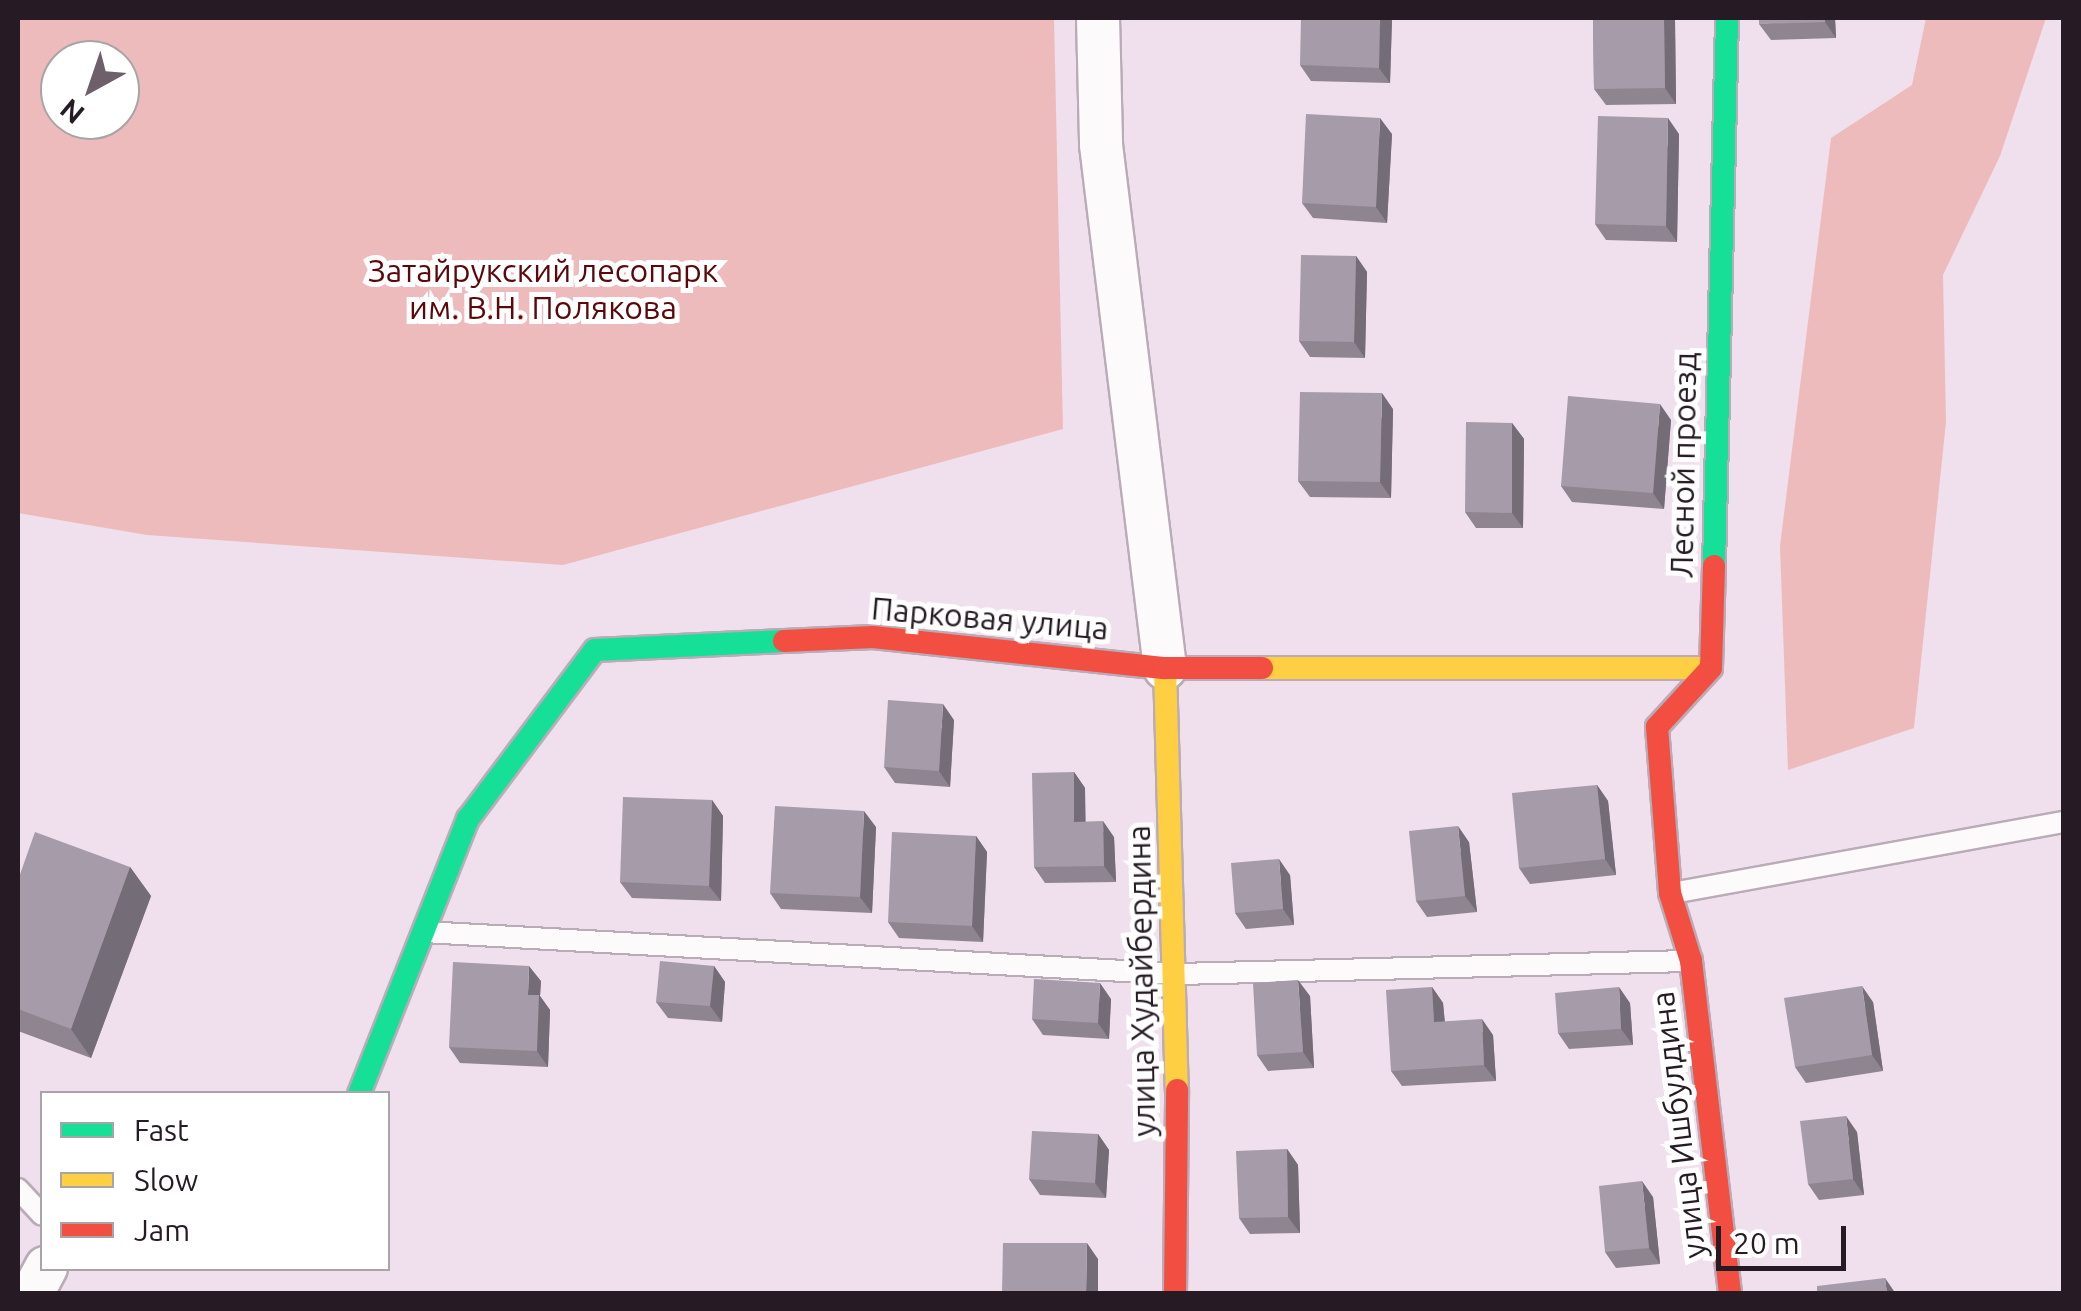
<!DOCTYPE html>
<html>
<head>
<meta charset="utf-8">
<style>
  body { margin:0 }
  #map { position:relative; width:2081px; height:1311px; overflow:hidden; background:#f0dfed; font-family:Ubuntu,sans-serif }
  div>[style] { position:absolute }
  [style*='--x'] { left:calc(var(--x)*1px); top:calc(var(--y)*1px); width:calc(var(--w)*1px); rotate:calc(var(--a)*1deg) }
  .green>* { inset:0; background:#eebbbd }
  .roads { filter:drop-shadow(2px 0 #baacb7) drop-shadow(-2px 0 #baacb7) drop-shadow(0 2px #baacb7) drop-shadow(0 -2px #baacb7) }
  .lane>* { height:20px; margin:-10px; padding:0 10px; transform-origin:10px; border-radius:10px; background:#fdfafc }
  .street>* { height:42px; margin:-21px; padding:0 21px; transform-origin:21px; border-radius:21px; background:#fdfafc }
  .fast>* { height:22px; margin:-11px; padding:0 11px; transform-origin:11px; border-radius:11px; background:#16e098 }
  .slow>* { height:22px; margin:-11px; padding:0 11px; transform-origin:11px; border-radius:11px; background:#ffcf43 }
  .jam>* { height:22px; margin:-11px; padding:0 11px; transform-origin:11px; border-radius:11px; background:#f24e42 }
  .wall>* { inset:0; background:#8f8590 }
  .shaded-wall>* { inset:0; background:#746c76 }
  .building>* { inset:0; background:#a69ba8 }
  span { translate:-50% -50%; white-space:nowrap; text-align:center; line-height:1.15; -webkit-text-stroke:10px #fff; paint-order:stroke }
  .park-label { font-size:32px; color:#5c080b }
  .street-label { font-size:32px; color:#261b24 }
  .frame { position:absolute; inset:0; border:20px solid #261b24; pointer-events:none }
  .legend { position:absolute; left:40px; top:1091px; width:350px; height:180px; box-sizing:border-box; background:#fff; border:2px solid #a8a4a7; margin:0; padding:12px 18px; list-style:none; font-size:30px; color:#261b24 }
  .legend li { display:flex; align-items:center; gap:20px; height:50px }
  .legend b { width:50px; border:2px solid #a8a4a7 }
  .north { position:absolute; left:40px; top:40px; width:100px; height:100px; box-sizing:border-box; background:#fff; border:2px solid #a8a4a7; border-radius:50%; rotate:220deg; font-size:28px; font-weight:700; line-height:40px; text-align:center; color:#261b24 }
  .north::after { content:''; display:block; margin:auto; width:35px; height:45px; background:#6d606a; clip-path:polygon(50% 0,100% 100%,50% 72%,0 100%) }
  .scale { position:absolute; left:1716px; top:1226px; width:130px; height:45px; box-sizing:border-box; border:5px solid #261b24; border-top:0; padding-left:12px; font-size:30px; line-height:35px; white-space:nowrap; color:#261b24; -webkit-text-stroke:8px #fff; paint-order:stroke }
</style>
</head>
<body>
<div id="map">
  <div class="green">
    <div style="clip-path:polygon(evenodd,18px 18px,1054px 18px,1063px 429px,563px 565px,147px 535px,18px 513px,18px 18px,60px 60px,120px 60px,120px 120px,60px 120px,60px 60px)"></div>
    <div style="clip-path:polygon(1926px 18px,2046px 18px,2000px 156px,1943px 275px,1946px 422px,1914px 728px,1788px 770px,1780px 546px,1831px 138px,1912px 85px)"></div>
  </div>
  <div class="roads">
    <div class="lane">
      <div style="--x:1672;--y:893;--w:398;--a:-10.3"></div>
      <div style="--x:424;--y:932;--w:755;--a:3.19"></div>
      <div style="--x:1178;--y:974;--w:511;--a:-1.46"></div>
      <div style="--x:18;--y:1189;--w:35;--a:47"></div>
    </div>
    <div class="street">
      <div style="--x:1098;--y:18;--w:127;--a:88.6"></div>
      <div style="--x:1101;--y:145;--w:527;--a:83.02"></div>
      <div style="--x:32;--y:1294;--w:30;--a:-62"></div>
    </div>
    <div class="fast">
      <div style="--x:1714;--y:566;--w:548;--a:-88.64"></div>
      <div style="--x:359;--y:1094;--w:296;--a:-68.4"></div>
      <div style="--x:468;--y:819;--w:211;--a:-53.1"></div>
      <div style="--x:595;--y:650;--w:189;--a:-2.7"></div>
    </div>
    <div class="slow">
      <div style="--x:1165;--y:668;--w:422;--a:88.4"></div>
      <div style="--x:1262;--y:668;--w:449;--a:0"></div>
    </div>
    <div class="jam">
      <div style="--x:1714;--y:566;--w:102;--a:91.7"></div>
      <div style="--x:1711;--y:668;--w:80;--a:132.5"></div>
      <div style="--x:1657;--y:727;--w:167;--a:85.5"></div>
      <div style="--x:1670;--y:893;--w:71;--a:72.8"></div>
      <div style="--x:1691;--y:961;--w:335;--a:83.3"></div>
      <div style="--x:784;--y:641;--w:89;--a:-2.6"></div>
      <div style="--x:873;--y:637;--w:294;--a:6.1"></div>
      <div style="--x:1165;--y:668;--w:97;--a:0"></div>
      <div style="--x:1175;--y:1294;--w:204;--a:-89.4"></div>
    </div>
  </div>
  <div class="wall">
    <div style="clip-path:polygon(1392px 18px,1390px 83px,1311px 81px,1300px 65px)"></div>
    <div style="clip-path:polygon(1593px 18px,1673px 18px,1675px 20px,1676px 104px,1606px 105px,1594px 89px)"></div>
    <div style="clip-path:polygon(1835px 18px,1836px 38px,1771px 40px,1759px 24px)"></div>
    <div style="clip-path:polygon(1392px 134px,1387px 223px,1313px 218px,1302px 203px)"></div>
    <div style="clip-path:polygon(1679px 134px,1677px 242px,1606px 240px,1595px 224px)"></div>
    <div style="clip-path:polygon(1356px 256px,1367px 272px,1365px 358px,1310px 357px,1299px 341px)"></div>
    <div style="clip-path:polygon(1393px 409px,1391px 498px,1310px 497px,1298px 481px)"></div>
    <div style="clip-path:polygon(1671px 420px,1664px 509px,1572px 502px,1561px 486px)"></div>
    <div style="clip-path:polygon(1512px 423px,1524px 439px,1523px 528px,1476px 528px,1465px 512px)"></div>
    <div style="clip-path:polygon(954px 720px,950px 787px,895px 783px,884px 767px)"></div>
    <div style="clip-path:polygon(1074px 772px,1085px 788px,1085px 822px,1114px 837px,1116px 882px,1045px 883px,1034px 867px)"></div>
    <div style="clip-path:polygon(1597px 785px,1608px 801px,1616px 875px,1530px 884px,1519px 868px)"></div>
    <div style="clip-path:polygon(712px 800px,723px 816px,721px 901px,632px 898px,620px 882px)"></div>
    <div style="clip-path:polygon(876px 827px,872px 913px,781px 909px,770px 893px)"></div>
    <div style="clip-path:polygon(976px 836px,987px 852px,983px 942px,899px 938px,888px 922px)"></div>
    <div style="clip-path:polygon(1469px 842px,1477px 912px,1427px 917px,1416px 901px)"></div>
    <div style="clip-path:polygon(130px 867px,151px 896px,91px 1058px,18px 1031px,18px 880px)"></div>
    <div style="clip-path:polygon(1290px 875px,1294px 925px,1246px 929px,1235px 913px)"></div>
    <div style="clip-path:polygon(714px 966px,725px 982px,722px 1022px,668px 1018px,656px 1002px)"></div>
    <div style="clip-path:polygon(541px 981px,540px 996px,550px 1010px,548px 1067px,460px 1063px,449px 1047px)"></div>
    <div style="clip-path:polygon(1432px 987px,1443px 1003px,1445px 1022px,1493px 1035px,1496px 1081px,1402px 1086px,1391px 1071px)"></div>
    <div style="clip-path:polygon(1310px 996px,1314px 1068px,1268px 1071px,1257px 1055px)"></div>
    <div style="clip-path:polygon(1111px 999px,1109px 1039px,1043px 1035px,1032px 1019px)"></div>
    <div style="clip-path:polygon(1873px 1002px,1883px 1071px,1806px 1083px,1795px 1067px)"></div>
    <div style="clip-path:polygon(1630px 1003px,1633px 1045px,1569px 1049px,1558px 1033px)"></div>
    <div style="clip-path:polygon(1857px 1132px,1864px 1195px,1819px 1200px,1808px 1184px)"></div>
    <div style="clip-path:polygon(1098px 1134px,1109px 1150px,1106px 1198px,1040px 1195px,1029px 1179px)"></div>
    <div style="clip-path:polygon(1287px 1149px,1298px 1165px,1300px 1233px,1250px 1234px,1239px 1218px)"></div>
    <div style="clip-path:polygon(1653px 1197px,1660px 1264px,1616px 1268px,1605px 1252px)"></div>
  </div>
  <div class="shaded-wall">
    <div style="clip-path:polygon(1380px 18px,1392px 18px,1390px 83px,1379px 68px)"></div>
    <div style="clip-path:polygon(1664px 18px,1673px 18px,1675px 20px,1676px 104px,1665px 88px)"></div>
    <div style="clip-path:polygon(1825px 18px,1835px 18px,1836px 38px,1825px 22px)"></div>
    <div style="clip-path:polygon(1380px 118px,1392px 134px,1387px 223px,1376px 207px)"></div>
    <div style="clip-path:polygon(1668px 118px,1679px 134px,1677px 242px,1666px 226px)"></div>
    <div style="clip-path:polygon(1356px 256px,1367px 272px,1365px 358px,1354px 342px)"></div>
    <div style="clip-path:polygon(1382px 393px,1393px 409px,1391px 498px,1380px 482px)"></div>
    <div style="clip-path:polygon(1660px 404px,1671px 420px,1664px 509px,1653px 493px)"></div>
    <div style="clip-path:polygon(1512px 423px,1524px 439px,1523px 528px,1512px 513px)"></div>
    <div style="clip-path:polygon(943px 704px,954px 720px,950px 787px,939px 771px)"></div>
    <div style="clip-path:polygon(1074px 772px,1085px 788px,1086px 838px,1074px 822px)"></div>
    <div style="clip-path:polygon(1597px 785px,1608px 801px,1616px 875px,1605px 859px)"></div>
    <div style="clip-path:polygon(712px 800px,723px 816px,721px 901px,709px 886px)"></div>
    <div style="clip-path:polygon(864px 811px,876px 827px,872px 913px,860px 897px)"></div>
    <div style="clip-path:polygon(1103px 821px,1114px 837px,1116px 882px,1104px 866px)"></div>
    <div style="clip-path:polygon(1458px 826px,1469px 842px,1477px 912px,1465px 896px)"></div>
    <div style="clip-path:polygon(976px 836px,987px 852px,983px 942px,972px 926px)"></div>
    <div style="clip-path:polygon(1279px 859px,1290px 875px,1294px 925px,1283px 909px)"></div>
    <div style="clip-path:polygon(130px 867px,151px 896px,91px 1058px,71px 1029px)"></div>
    <div style="clip-path:polygon(529px 966px,541px 981px,540px 996px,550px 1010px,548px 1067px,537px 1051px,528px 995px)"></div>
    <div style="clip-path:polygon(714px 966px,725px 982px,722px 1022px,710px 1006px)"></div>
    <div style="clip-path:polygon(1298px 980px,1310px 996px,1314px 1068px,1303px 1052px)"></div>
    <div style="clip-path:polygon(1100px 983px,1111px 999px,1109px 1039px,1098px 1023px)"></div>
    <div style="clip-path:polygon(1862px 986px,1873px 1002px,1883px 1071px,1872px 1055px)"></div>
    <div style="clip-path:polygon(1432px 987px,1443px 1003px,1446px 1038px,1434px 1022px)"></div>
    <div style="clip-path:polygon(1619px 987px,1630px 1003px,1633px 1045px,1621px 1029px)"></div>
    <div style="clip-path:polygon(1482px 1019px,1493px 1035px,1496px 1081px,1484px 1065px)"></div>
    <div style="clip-path:polygon(1846px 1116px,1857px 1132px,1864px 1195px,1853px 1179px)"></div>
    <div style="clip-path:polygon(1098px 1134px,1109px 1150px,1106px 1198px,1095px 1183px)"></div>
    <div style="clip-path:polygon(1287px 1149px,1298px 1165px,1300px 1233px,1288px 1217px)"></div>
    <div style="clip-path:polygon(1642px 1181px,1653px 1197px,1660px 1264px,1649px 1248px)"></div>
    <div style="clip-path:polygon(1087px 1243px,1098px 1259px,1098px 1294px,1086px 1294px)"></div>
    <div style="clip-path:polygon(1885px 1278px,1896px 1294px,1887px 1294px)"></div>
  </div>
  <div class="building">
    <div style="clip-path:polygon(1301px 18px,1380px 18px,1379px 68px,1300px 65px)"></div>
    <div style="clip-path:polygon(1593px 18px,1664px 18px,1665px 88px,1594px 89px)"></div>
    <div style="clip-path:polygon(1759px 18px,1825px 18px,1825px 22px,1759px 24px)"></div>
    <div style="clip-path:polygon(1306px 114px,1380px 118px,1376px 207px,1302px 203px)"></div>
    <div style="clip-path:polygon(1598px 116px,1668px 118px,1666px 226px,1595px 224px)"></div>
    <div style="clip-path:polygon(1301px 255px,1356px 256px,1354px 342px,1299px 341px)"></div>
    <div style="clip-path:polygon(1300px 392px,1382px 393px,1380px 482px,1298px 481px)"></div>
    <div style="clip-path:polygon(1568px 396px,1660px 404px,1653px 493px,1561px 486px)"></div>
    <div style="clip-path:polygon(1466px 422px,1512px 423px,1512px 513px,1465px 512px)"></div>
    <div style="clip-path:polygon(888px 700px,943px 704px,939px 771px,884px 767px)"></div>
    <div style="clip-path:polygon(1074px 772px,1074px 822px,1103px 821px,1104px 866px,1034px 867px,1032px 773px)"></div>
    <div style="clip-path:polygon(1597px 785px,1605px 859px,1519px 868px,1512px 793px)"></div>
    <div style="clip-path:polygon(623px 797px,712px 800px,709px 886px,620px 882px)"></div>
    <div style="clip-path:polygon(775px 806px,864px 811px,860px 897px,770px 893px)"></div>
    <div style="clip-path:polygon(1458px 826px,1465px 896px,1416px 901px,1409px 831px)"></div>
    <div style="clip-path:polygon(35px 832px,130px 867px,71px 1029px,18px 1009px,18px 880px)"></div>
    <div style="clip-path:polygon(892px 832px,976px 836px,972px 926px,888px 922px)"></div>
    <div style="clip-path:polygon(1279px 859px,1283px 909px,1235px 913px,1231px 863px)"></div>
    <div style="clip-path:polygon(660px 961px,714px 966px,710px 1006px,656px 1002px)"></div>
    <div style="clip-path:polygon(453px 962px,529px 966px,528px 995px,539px 995px,537px 1051px,449px 1047px)"></div>
    <div style="clip-path:polygon(1034px 979px,1100px 983px,1098px 1023px,1032px 1019px)"></div>
    <div style="clip-path:polygon(1298px 980px,1303px 1052px,1257px 1055px,1253px 983px)"></div>
    <div style="clip-path:polygon(1862px 986px,1872px 1055px,1795px 1067px,1784px 998px)"></div>
    <div style="clip-path:polygon(1432px 987px,1434px 1022px,1482px 1019px,1484px 1065px,1391px 1071px,1386px 990px)"></div>
    <div style="clip-path:polygon(1619px 987px,1621px 1029px,1558px 1033px,1555px 993px)"></div>
    <div style="clip-path:polygon(1846px 1116px,1853px 1179px,1808px 1184px,1800px 1121px)"></div>
    <div style="clip-path:polygon(1032px 1131px,1098px 1134px,1095px 1183px,1029px 1179px)"></div>
    <div style="clip-path:polygon(1287px 1149px,1288px 1217px,1239px 1218px,1236px 1151px)"></div>
    <div style="clip-path:polygon(1642px 1181px,1649px 1248px,1605px 1252px,1599px 1186px)"></div>
    <div style="clip-path:polygon(1003px 1243px,1087px 1243px,1086px 1294px,1002px 1294px)"></div>
    <div style="clip-path:polygon(1885px 1278px,1887px 1294px,1817px 1294px,1817px 1286px)"></div>
  </div>
  <div class="park-label">
    <span style="left:543px;top:289px">Затайрукский лесопарк<br>им. В.Н. Полякова</span>
  </div>
  <div class="street-label">
    <span style="left:1683px;top:465px;rotate:-89deg">Лесной проезд</span>
    <span style="left:990px;top:618px;rotate:5deg">Парковая улица</span>
    <span style="left:1141px;top:981px;rotate:-91deg">улица Худайбердина</span>
    <span style="left:1678px;top:1125px;rotate:-97deg">улица Ишбулдина</span>
  </div>
  <div class="frame"></div>
  <ul class="legend">
  <li><b style="height:12px;background:#16e098"></b>Fast</li>
  <li><b style="height:12px;background:#ffcf43"></b>Slow</li>
  <li><b style="height:12px;background:#f24e42"></b>Jam</li>
  </ul>
  <div class="north">N</div>
  <div class="scale">20 m</div>
</div>
</body>
</html>
